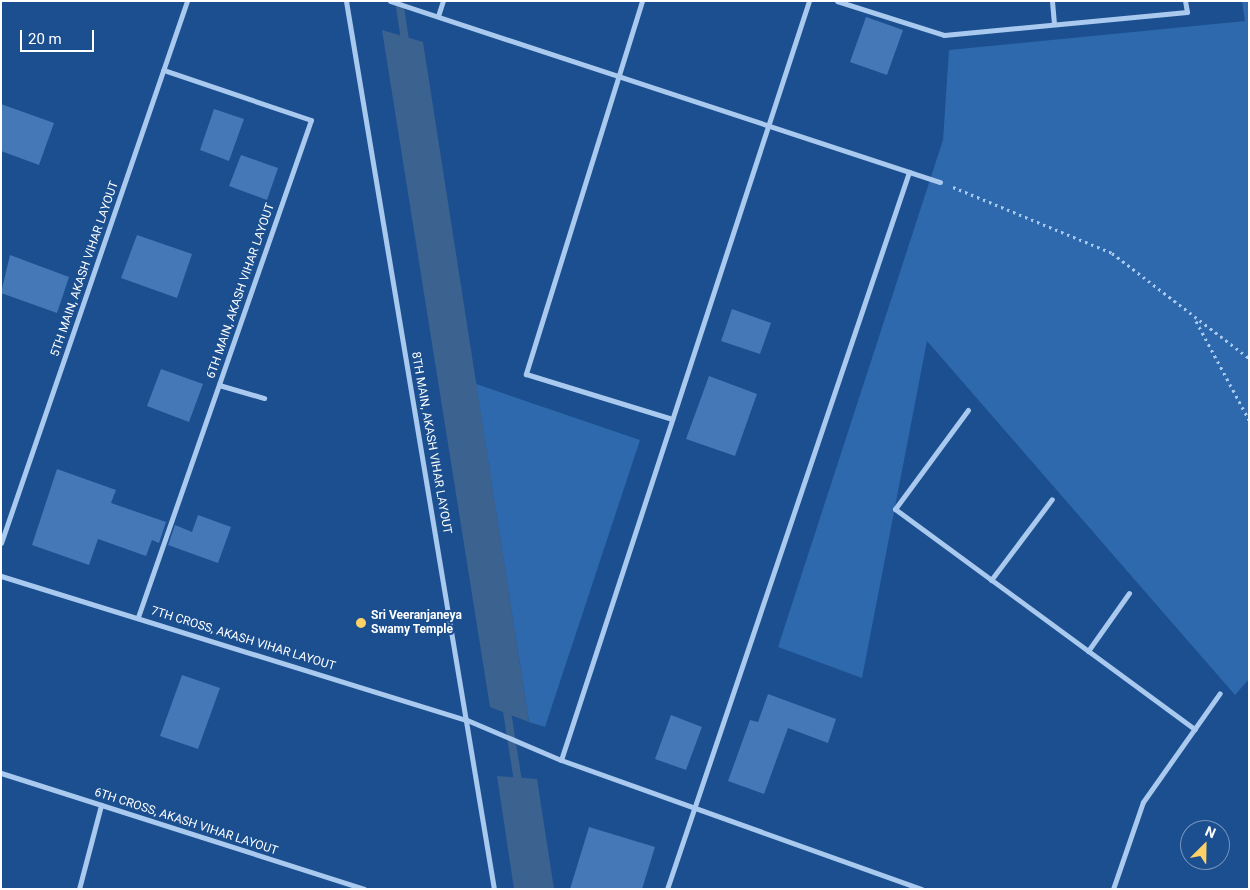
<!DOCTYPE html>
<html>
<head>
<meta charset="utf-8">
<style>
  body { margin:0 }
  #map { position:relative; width:1250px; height:890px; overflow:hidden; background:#1b4f8f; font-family:Roboto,sans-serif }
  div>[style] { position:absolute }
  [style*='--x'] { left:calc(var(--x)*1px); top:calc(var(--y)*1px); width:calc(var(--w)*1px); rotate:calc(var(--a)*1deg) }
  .green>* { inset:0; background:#2e69ad }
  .water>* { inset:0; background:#3c6290 }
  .stream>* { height:8px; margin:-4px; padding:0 4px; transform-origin:4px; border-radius:4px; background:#3c6290 }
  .building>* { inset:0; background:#4478b7 }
  .path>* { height:3px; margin-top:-1.5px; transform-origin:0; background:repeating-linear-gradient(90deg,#a9c9ee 0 2.5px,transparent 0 6.5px) }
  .street>* { height:5px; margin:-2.5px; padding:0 2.5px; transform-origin:2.5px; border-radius:2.5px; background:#a9c9ee }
  .dots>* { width:14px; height:14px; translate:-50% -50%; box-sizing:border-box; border:2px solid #1b4f8f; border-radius:50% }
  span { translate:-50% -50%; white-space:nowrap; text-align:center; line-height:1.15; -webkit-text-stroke:4px #1b4f8f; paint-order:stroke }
  .street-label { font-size:12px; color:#fff }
  .poi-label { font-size:12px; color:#fff; font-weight:700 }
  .left { translate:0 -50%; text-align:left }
  .frame { position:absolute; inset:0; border:2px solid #fff; pointer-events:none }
  .north { position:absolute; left:1180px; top:820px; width:50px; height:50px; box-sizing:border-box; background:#1b4f8f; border:1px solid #7695bc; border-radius:50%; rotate:23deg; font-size:14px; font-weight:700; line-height:20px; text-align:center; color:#fff }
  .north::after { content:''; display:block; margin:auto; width:18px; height:22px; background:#ffd166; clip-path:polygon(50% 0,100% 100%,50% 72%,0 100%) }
  .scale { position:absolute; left:20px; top:30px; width:74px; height:22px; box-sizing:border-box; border:2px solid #fff; border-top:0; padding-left:6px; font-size:15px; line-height:18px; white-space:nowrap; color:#fff; -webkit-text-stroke:4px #1b4f8f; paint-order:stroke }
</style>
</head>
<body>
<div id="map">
  <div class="green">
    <div style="clip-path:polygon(1242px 1px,1249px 1px,1249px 679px,1235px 695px,927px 341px,862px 678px,778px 647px,943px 140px,949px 50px,1245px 21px)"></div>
    <div style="clip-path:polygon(476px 384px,640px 440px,545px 727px,529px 722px)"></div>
  </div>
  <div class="water">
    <div style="clip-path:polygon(382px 30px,423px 42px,529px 722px,490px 707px)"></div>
    <div style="clip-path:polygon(497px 776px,537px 779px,554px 889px,514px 889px)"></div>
  </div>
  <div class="stream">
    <div style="--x:399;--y:1;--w:46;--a:81.2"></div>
    <div style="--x:506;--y:705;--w:84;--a:81.1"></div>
  </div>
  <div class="building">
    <div style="clip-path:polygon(866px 17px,903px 30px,887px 75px,850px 62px)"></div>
    <div style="clip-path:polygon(1px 104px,54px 123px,39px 165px,1px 151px)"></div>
    <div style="clip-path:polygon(214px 109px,244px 119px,229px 161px,200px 150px)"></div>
    <div style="clip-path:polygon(241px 155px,278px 168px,267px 200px,229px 186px)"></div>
    <div style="clip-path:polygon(137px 235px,192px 254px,177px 298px,121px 278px)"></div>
    <div style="clip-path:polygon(10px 255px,69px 277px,57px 313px,1px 293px)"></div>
    <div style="clip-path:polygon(732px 309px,771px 323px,760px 354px,721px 341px)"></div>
    <div style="clip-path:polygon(161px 369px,203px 384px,189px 422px,147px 406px)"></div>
    <div style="clip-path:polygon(709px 376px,757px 394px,735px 456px,686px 439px)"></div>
    <div style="clip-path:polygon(57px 469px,116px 490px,111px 503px,166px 522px,159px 543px,152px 540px,146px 556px,98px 539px,89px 565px,32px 545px)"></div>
    <div style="clip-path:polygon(198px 515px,231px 527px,218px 563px,168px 545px,175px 525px,192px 532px)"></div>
    <div style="clip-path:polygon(182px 675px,220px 688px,198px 749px,160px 736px)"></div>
    <div style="clip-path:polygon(768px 694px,836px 719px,828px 743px,788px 728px,764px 794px,728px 781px,750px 720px,758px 722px)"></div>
    <div style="clip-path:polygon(671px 715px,702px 727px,686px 770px,655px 759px)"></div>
    <div style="clip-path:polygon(589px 827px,655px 847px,642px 889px,570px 889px)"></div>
  </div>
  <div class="path">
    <div style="--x:953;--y:187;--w:172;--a:22.5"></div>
    <div style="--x:1112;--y:253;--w:173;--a:37.5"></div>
    <div style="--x:1196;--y:321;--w:112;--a:61.8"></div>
  </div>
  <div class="street">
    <div style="--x:346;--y:1;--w:900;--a:80.54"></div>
    <div style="--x:390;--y:1;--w:579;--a:18.22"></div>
    <div style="--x:642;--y:1;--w:391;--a:107.3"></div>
    <div style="--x:526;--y:374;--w:153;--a:17.1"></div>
    <div style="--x:837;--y:1;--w:112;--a:17.6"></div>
    <div style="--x:944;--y:35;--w:244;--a:-5.4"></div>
    <div style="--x:1187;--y:12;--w:11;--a:-100"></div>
    <div style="--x:1052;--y:1;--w:23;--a:85"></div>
    <div style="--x:438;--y:16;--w:16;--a:-72"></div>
    <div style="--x:219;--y:385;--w:47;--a:16.1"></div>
    <div style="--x:968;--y:410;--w:123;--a:126.4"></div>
    <div style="--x:895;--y:509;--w:372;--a:36.3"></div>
    <div style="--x:1;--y:543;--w:573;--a:-71.06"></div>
    <div style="--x:1;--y:576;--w:488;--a:17.2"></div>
    <div style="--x:467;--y:720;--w:102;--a:23.1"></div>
    <div style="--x:561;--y:760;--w:383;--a:19.7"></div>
    <div style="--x:991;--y:580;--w:101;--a:-53"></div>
    <div style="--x:138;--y:617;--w:526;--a:-70.81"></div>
    <div style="--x:311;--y:120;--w:156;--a:-161.3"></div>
    <div style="--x:1088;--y:651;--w:71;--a:-54.7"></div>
    <div style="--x:561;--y:760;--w:798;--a:-71.91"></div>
    <div style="--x:1;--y:773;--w:381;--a:17.7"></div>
    <div style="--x:79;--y:889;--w:87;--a:-75.3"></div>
    <div style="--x:667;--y:889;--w:757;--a:-71.35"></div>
    <div style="--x:1113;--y:889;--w:92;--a:-71"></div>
    <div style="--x:1143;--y:802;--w:133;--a:-54.8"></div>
  </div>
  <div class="dots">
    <div style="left:361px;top:623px;background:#ffd166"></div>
  </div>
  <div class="street-label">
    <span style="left:85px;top:269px;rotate:-71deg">5TH MAIN, AKASH VIHAR LAYOUT</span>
    <span style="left:241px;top:291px;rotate:-71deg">6TH MAIN, AKASH VIHAR LAYOUT</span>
    <span style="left:431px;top:443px;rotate:80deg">8TH MAIN, AKASH VIHAR LAYOUT</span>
    <span style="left:243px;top:639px;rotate:17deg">7TH CROSS, AKASH VIHAR LAYOUT</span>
    <span style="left:186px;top:822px;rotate:18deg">6TH CROSS, AKASH VIHAR LAYOUT</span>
  </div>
  <div class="poi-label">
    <span class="left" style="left:371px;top:623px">Sri Veeranjaneya<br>Swamy Temple</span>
  </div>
  <div class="frame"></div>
  <div class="north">N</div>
  <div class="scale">20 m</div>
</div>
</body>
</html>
